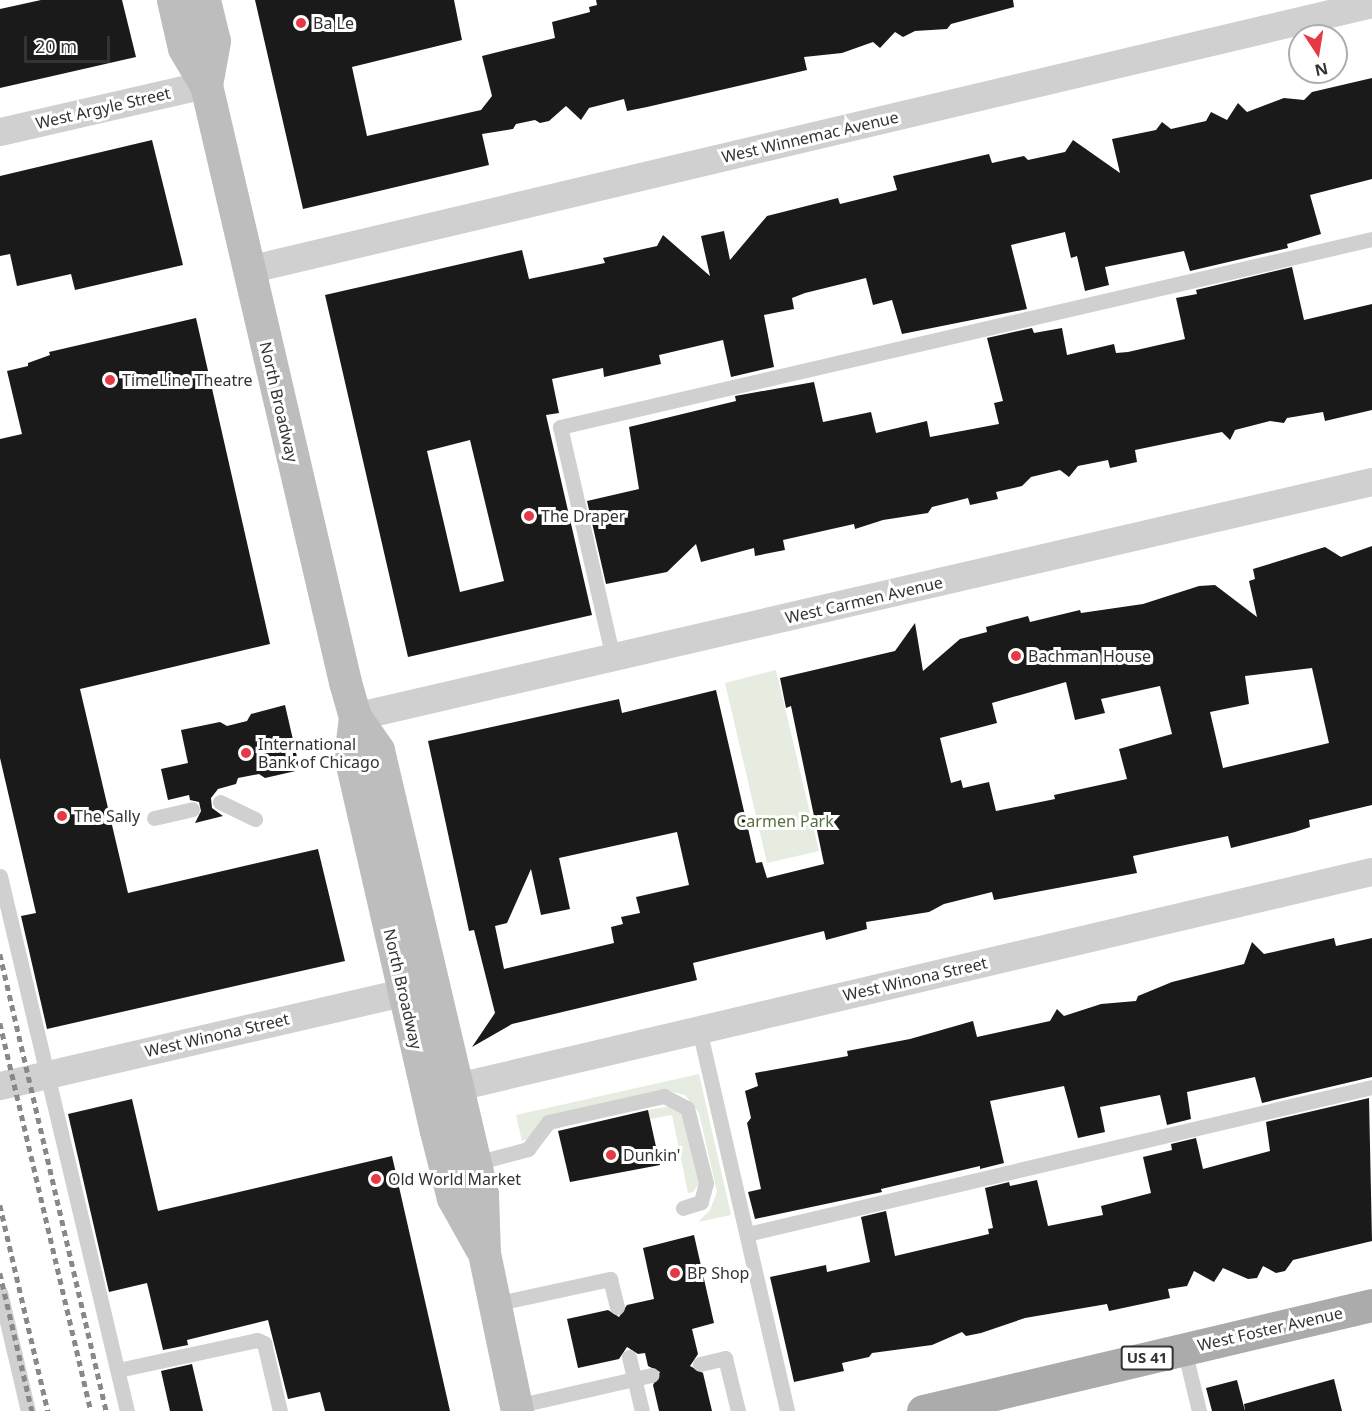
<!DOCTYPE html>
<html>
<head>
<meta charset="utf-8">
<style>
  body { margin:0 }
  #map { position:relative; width:1372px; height:1411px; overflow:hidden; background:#fff; font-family:"Noto Sans",sans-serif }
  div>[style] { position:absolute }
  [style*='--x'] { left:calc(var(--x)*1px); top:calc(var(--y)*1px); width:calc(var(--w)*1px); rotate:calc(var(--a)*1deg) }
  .green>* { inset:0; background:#e6ecdf }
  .building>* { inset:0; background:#1a1a1a }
  .lane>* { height:15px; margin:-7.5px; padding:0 7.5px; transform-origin:7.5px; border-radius:7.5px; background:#d0d0d0 }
  .street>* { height:28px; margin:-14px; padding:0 14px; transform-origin:14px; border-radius:14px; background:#d0d0d0 }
  .secondary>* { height:33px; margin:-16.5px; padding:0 16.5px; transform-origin:16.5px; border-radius:16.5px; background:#bdbdbd }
  .primary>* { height:33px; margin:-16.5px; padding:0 16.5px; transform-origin:16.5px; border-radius:16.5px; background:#ababab }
  .rail>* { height:4.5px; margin-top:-2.25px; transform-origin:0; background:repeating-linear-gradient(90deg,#888 0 6px,transparent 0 10.5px) }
  .dots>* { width:16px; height:16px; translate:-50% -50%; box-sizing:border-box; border:3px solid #fff; border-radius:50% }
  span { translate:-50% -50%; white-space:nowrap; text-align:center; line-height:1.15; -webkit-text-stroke:6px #fff; paint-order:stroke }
  .shield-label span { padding:2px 4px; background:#fff; border:2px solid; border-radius:4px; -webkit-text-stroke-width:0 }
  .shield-label { font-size:15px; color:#333; font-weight:700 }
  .poi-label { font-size:16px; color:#333 }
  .left { translate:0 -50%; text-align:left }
  .street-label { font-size:16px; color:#333 }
  .park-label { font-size:16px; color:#56703f }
  .north { position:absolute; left:1288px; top:24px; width:60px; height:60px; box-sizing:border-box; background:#fff; border:2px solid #adadad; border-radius:50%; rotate:168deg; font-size:16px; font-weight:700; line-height:24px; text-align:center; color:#333 }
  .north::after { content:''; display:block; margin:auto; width:21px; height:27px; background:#e63946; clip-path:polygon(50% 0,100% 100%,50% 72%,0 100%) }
  .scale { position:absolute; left:24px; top:36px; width:86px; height:27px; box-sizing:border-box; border:3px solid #333; border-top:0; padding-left:8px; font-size:18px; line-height:21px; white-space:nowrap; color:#333; -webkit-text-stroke:4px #fff; paint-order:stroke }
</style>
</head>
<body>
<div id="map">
  <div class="green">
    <div style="clip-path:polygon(776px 670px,819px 851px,767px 863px,725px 683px)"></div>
    <div style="clip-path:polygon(699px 1074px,731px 1215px,698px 1222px,710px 1210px,717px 1192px,699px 1113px,685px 1095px,664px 1090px,522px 1141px,516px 1115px)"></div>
    <div style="clip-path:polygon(671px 1106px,681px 1114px,699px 1184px,693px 1192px,688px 1193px,672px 1115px,650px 1119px,648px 1110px)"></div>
  </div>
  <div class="building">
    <div style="clip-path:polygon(41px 0,122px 0,136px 57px,0 88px,0 9px)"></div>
    <div style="clip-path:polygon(255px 0,454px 0,462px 40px,352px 67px,367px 136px,481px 110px,492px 96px,482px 56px,555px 38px,552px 22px,590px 12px,589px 7px,597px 5px,596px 0,1013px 0,1014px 7px,951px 24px,947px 29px,915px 31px,903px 37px,895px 32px,880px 48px,873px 42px,842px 53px,804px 57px,807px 70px,647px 107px,627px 111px,624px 99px,589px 108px,581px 120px,566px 106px,549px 121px,540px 123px,535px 120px,516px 124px,513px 129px,482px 134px,489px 165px,303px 209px)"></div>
    <div style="clip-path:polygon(evenodd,1372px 78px,1372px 179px,1310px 195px,1321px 234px,1287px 244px,1288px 248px,1190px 271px,1184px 251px,1105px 267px,1109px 285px,1085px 291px,1077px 256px,1071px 258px,1065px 232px,1011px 245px,1027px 309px,902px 334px,892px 300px,873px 305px,866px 278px,805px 293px,792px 298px,794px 309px,764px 315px,774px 367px,731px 377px,723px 340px,659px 355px,661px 364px,604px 377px,603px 368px,552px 379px,559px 413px,546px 415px,592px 615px,408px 657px,325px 295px,522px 250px,529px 279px,605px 263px,603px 258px,657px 246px,663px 235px,710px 276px,701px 236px,724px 231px,730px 260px,767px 216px,838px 198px,840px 204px,897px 190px,893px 176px,989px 154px,992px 163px,1024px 156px,1028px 160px,1065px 152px,1073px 140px,1120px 173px,1112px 139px,1156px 130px,1162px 122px,1171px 129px,1206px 121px,1211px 112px,1227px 120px,1238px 103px,1247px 112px,1284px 98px,1304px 100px,1312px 92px,1372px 78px,470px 440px,504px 581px,460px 592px,427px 451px,470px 440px)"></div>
    <div style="clip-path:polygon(152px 140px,183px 265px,75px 290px,71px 274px,17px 286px,10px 254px,0 256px,0 176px)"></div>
    <div style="clip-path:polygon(1292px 267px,1304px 320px,1372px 304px,1372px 410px,1325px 421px,1323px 412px,1287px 418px,1284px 423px,1270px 421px,1235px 430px,1230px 440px,1222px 432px,1135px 450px,1137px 462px,1110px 468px,1108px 460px,1078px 466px,1069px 477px,1060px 470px,1031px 477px,1022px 486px,996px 492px,998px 499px,970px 505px,968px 498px,932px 507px,928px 513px,883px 520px,855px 529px,854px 524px,783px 540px,785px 550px,755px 556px,754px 548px,701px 562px,696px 544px,667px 572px,606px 584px,587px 501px,639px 489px,629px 427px,736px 401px,735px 396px,814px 382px,823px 422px,871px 412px,876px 433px,927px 421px,930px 437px,999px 424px,994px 403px,1003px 401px,987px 338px,1032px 328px,1034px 333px,1062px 328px,1067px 355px,1114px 344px,1116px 353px,1128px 352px,1185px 339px,1176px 298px,1197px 294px,1196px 290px)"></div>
    <div style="clip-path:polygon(196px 318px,270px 644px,80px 689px,128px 893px,318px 849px,345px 961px,47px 1029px,21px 916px,36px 913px,0 758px,0 439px,22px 434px,7px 371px,28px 366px,28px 363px,50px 355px,49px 352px)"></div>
    <div style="clip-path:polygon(evenodd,1372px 546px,1372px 805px,1309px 820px,1310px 827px,1295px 832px,1231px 848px,1228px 836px,1133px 856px,1137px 873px,994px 900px,992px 892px,944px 904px,929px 912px,866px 922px,867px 929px,826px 940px,824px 931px,693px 963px,697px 980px,512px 1024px,472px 1047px,495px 1013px,474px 930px,469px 931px,428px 741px,619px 699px,622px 713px,716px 690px,756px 863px,762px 862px,767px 878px,824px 864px,791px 706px,786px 708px,780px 678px,895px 651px,915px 623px,923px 671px,960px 639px,987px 632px,986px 627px,1028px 616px,1030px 622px,1080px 610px,1081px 613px,1143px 604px,1199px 586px,1215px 585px,1257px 617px,1249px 581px,1255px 579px,1253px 569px,1325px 547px,1341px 557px,1372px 546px,1312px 668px,1329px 743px,1223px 768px,1210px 712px,1249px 704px,1245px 676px,1312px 668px,1372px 546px,1066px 682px,1075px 720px,1105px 713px,1101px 699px,1160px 686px,1172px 734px,1119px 749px,1127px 779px,1054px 795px,1055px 799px,996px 811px,989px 782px,963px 788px,961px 780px,951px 783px,940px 738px,997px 723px,992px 703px,1066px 682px,1372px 546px,677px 832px,689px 885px,636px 897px,640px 913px,621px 917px,623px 924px,611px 927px,614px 943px,504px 969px,495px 926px,507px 923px,531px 869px,541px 915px,570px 909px,559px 858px,677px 832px)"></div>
    <div style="clip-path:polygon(285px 705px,300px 770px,265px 778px,259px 774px,238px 778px,236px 784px,218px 789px,211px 798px,212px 808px,223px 816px,195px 823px,201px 811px,199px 802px,190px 800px,189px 795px,168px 800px,161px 769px,188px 763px,181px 730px,220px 722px,227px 726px,247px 721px,251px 714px)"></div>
    <div style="clip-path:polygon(1334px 938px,1336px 946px,1372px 938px,1372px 1077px,1262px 1103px,1255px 1077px,1187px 1092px,1191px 1119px,1167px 1125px,1160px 1095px,1100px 1107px,1105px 1132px,1078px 1138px,1064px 1086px,990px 1101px,1004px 1163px,980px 1169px,980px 1166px,881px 1189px,882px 1192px,755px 1219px,748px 1192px,761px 1189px,747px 1123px,751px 1118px,745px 1091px,758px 1086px,755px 1073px,848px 1056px,847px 1051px,910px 1039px,973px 1021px,977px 1037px,1050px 1021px,1057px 1009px,1064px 1016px,1101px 1004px,1136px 1001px,1138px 996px,1172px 982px,1244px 964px,1252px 942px,1264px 954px)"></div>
    <div style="clip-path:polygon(1369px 1098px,1372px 1241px,1293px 1260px,1285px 1271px,1276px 1273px,1263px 1266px,1257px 1278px,1248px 1279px,1223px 1268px,1214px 1282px,1194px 1271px,1187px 1286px,1168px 1289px,1170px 1298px,1109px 1311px,1107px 1304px,1025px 1318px,981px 1333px,966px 1336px,962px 1332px,932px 1345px,872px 1353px,869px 1357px,842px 1363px,844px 1371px,794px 1382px,770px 1277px,826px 1265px,827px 1272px,870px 1262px,861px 1217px,886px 1211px,895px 1256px,989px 1234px,988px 1229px,993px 1228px,985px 1188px,1009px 1182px,1010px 1186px,1037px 1180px,1048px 1226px,1103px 1215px,1101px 1206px,1151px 1193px,1143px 1157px,1172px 1150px,1171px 1144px,1196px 1138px,1203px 1169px,1270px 1151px,1266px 1122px)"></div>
    <div style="clip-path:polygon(132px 1099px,158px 1211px,392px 1156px,450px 1411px,325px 1411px,320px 1392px,288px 1399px,268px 1320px,187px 1340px,188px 1345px,163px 1350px,147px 1283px,109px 1292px,68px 1114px)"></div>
    <div style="clip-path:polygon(648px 1110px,660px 1165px,570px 1182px,558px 1131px)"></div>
    <div style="clip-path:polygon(694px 1235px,714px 1323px,692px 1329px,698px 1354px,690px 1366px,703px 1373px,712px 1411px,659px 1411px,653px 1385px,660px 1372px,648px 1366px,645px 1353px,638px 1354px,627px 1347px,619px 1359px,578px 1368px,567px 1319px,608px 1310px,619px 1317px,627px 1305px,654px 1299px,643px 1248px)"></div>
    <div style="clip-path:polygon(192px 1364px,203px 1411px,170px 1411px,161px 1371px)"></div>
    <div style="clip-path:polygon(1334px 1379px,1342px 1411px,1245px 1411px,1244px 1404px)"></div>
    <div style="clip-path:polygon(1237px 1380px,1245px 1411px,1212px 1411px,1206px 1388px)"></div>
  </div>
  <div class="lane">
    <div style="--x:613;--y:658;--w:237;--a:-102.9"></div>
    <div style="--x:560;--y:427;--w:833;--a:-13.04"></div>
    <div style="--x:220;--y:802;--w:39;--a:26"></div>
    <div style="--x:154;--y:818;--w:39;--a:-13"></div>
    <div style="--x:0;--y:876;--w:550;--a:76.65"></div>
    <div style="--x:699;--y:1029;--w:392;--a:77"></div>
    <div style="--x:475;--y:1163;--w:55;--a:-14.8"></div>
    <div style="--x:528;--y:1149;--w:34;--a:-53"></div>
    <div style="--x:548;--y:1122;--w:119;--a:-12.6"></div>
    <div style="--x:664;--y:1096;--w:26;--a:28"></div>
    <div style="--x:687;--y:1108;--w:77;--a:75.8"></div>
    <div style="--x:706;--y:1183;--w:20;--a:105"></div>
    <div style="--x:701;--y:1202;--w:19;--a:162"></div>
    <div style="--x:747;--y:1234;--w:642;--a:-13.24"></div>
    <div style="--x:0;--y:1292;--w:122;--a:76.8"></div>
    <div style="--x:494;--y:1304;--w:119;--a:-12.2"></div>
    <div style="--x:610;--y:1279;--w:29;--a:76"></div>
    <div style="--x:1184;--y:1349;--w:64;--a:76.4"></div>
    <div style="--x:629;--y:1357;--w:56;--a:76.5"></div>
    <div style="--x:700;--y:1364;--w:26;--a:-13"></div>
    <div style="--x:725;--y:1358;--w:55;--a:76.2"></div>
    <div style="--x:118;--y:1370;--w:142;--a:-12.2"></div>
    <div style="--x:257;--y:1340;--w:8;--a:23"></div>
    <div style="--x:264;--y:1343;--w:70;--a:76.8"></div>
    <div style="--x:516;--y:1406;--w:139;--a:-12.9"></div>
  </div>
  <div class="street">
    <div style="--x:0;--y:132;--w:211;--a:-12.9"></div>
    <div style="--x:248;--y:270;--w:1155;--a:-13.31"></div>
    <div style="--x:355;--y:717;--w:1044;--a:-13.01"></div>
    <div style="--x:0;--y:1086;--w:437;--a:-13"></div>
    <div style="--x:458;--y:1087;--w:939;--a:-13.24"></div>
  </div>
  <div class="secondary">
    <div style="--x:173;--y:0;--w:49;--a:77.1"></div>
    <div style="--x:184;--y:48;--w:43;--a:59.3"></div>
    <div style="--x:206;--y:85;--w:613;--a:76.89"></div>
    <div style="--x:345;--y:682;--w:36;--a:74"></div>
    <div style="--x:355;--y:717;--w:40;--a:55.1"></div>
    <div style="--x:378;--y:750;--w:456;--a:76.8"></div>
    <div style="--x:482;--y:1194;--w:59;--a:88.1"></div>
    <div style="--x:484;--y:1253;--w:161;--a:78.2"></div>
    <div style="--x:204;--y:0;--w:42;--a:76.3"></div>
    <div style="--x:214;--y:41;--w:45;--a:100.3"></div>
    <div style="--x:355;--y:717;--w:39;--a:97"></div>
    <div style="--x:350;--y:756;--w:385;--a:77.1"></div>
    <div style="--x:436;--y:1131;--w:69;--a:75.8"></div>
    <div style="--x:453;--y:1198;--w:57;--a:60.8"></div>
  </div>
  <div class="primary">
    <div style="--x:923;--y:1411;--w:461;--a:-13.3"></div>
  </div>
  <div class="rail">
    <div style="--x:0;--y:954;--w:469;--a:76.9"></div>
    <div style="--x:0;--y:1023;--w:399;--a:76.8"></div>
    <div style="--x:0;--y:1205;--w:212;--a:76.9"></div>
    <div style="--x:0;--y:1273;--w:142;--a:76.9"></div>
  </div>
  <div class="dots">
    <div style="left:301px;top:23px;background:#e63946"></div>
    <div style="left:110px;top:380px;background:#e63946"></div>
    <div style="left:529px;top:516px;background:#e63946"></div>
    <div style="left:1016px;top:656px;background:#e63946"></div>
    <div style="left:246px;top:753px;background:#e63946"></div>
    <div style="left:62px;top:816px;background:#e63946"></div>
    <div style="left:611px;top:1155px;background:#e63946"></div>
    <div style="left:376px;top:1179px;background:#e63946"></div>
    <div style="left:675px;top:1273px;background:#e63946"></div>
  </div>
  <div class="shield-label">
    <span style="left:1147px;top:1358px">US 41</span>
  </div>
  <div class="poi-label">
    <span class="left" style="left:313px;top:23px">Ba Le</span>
    <span class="left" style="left:122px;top:380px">TimeLine Theatre</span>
    <span class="left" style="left:541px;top:516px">The Draper</span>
    <span class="left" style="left:1028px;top:656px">Bachman House</span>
    <span class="left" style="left:258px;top:753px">International<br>Bank of Chicago</span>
    <span class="left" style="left:74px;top:816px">The Sally</span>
    <span class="left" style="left:623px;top:1155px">Dunkin'</span>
    <span class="left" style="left:388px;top:1179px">Old World Market</span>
    <span class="left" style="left:687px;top:1273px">BP Shop</span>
  </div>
  <div class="street-label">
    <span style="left:103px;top:108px;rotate:-13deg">West Argyle Street</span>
    <span style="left:810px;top:137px;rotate:-13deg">West Winnemac Avenue</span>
    <span style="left:279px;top:402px;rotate:77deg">North Broadway</span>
    <span style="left:864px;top:600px;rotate:-13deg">West Carmen Avenue</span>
    <span style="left:915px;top:979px;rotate:-13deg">West Winona Street</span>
    <span style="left:403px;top:989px;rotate:77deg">North Broadway</span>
    <span style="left:217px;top:1035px;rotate:-13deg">West Winona Street</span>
    <span style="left:1270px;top:1329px;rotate:-13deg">West Foster Avenue</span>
  </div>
  <div class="park-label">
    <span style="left:785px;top:821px">Carmen Park</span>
  </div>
  <div class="north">N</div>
  <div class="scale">20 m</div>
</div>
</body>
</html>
